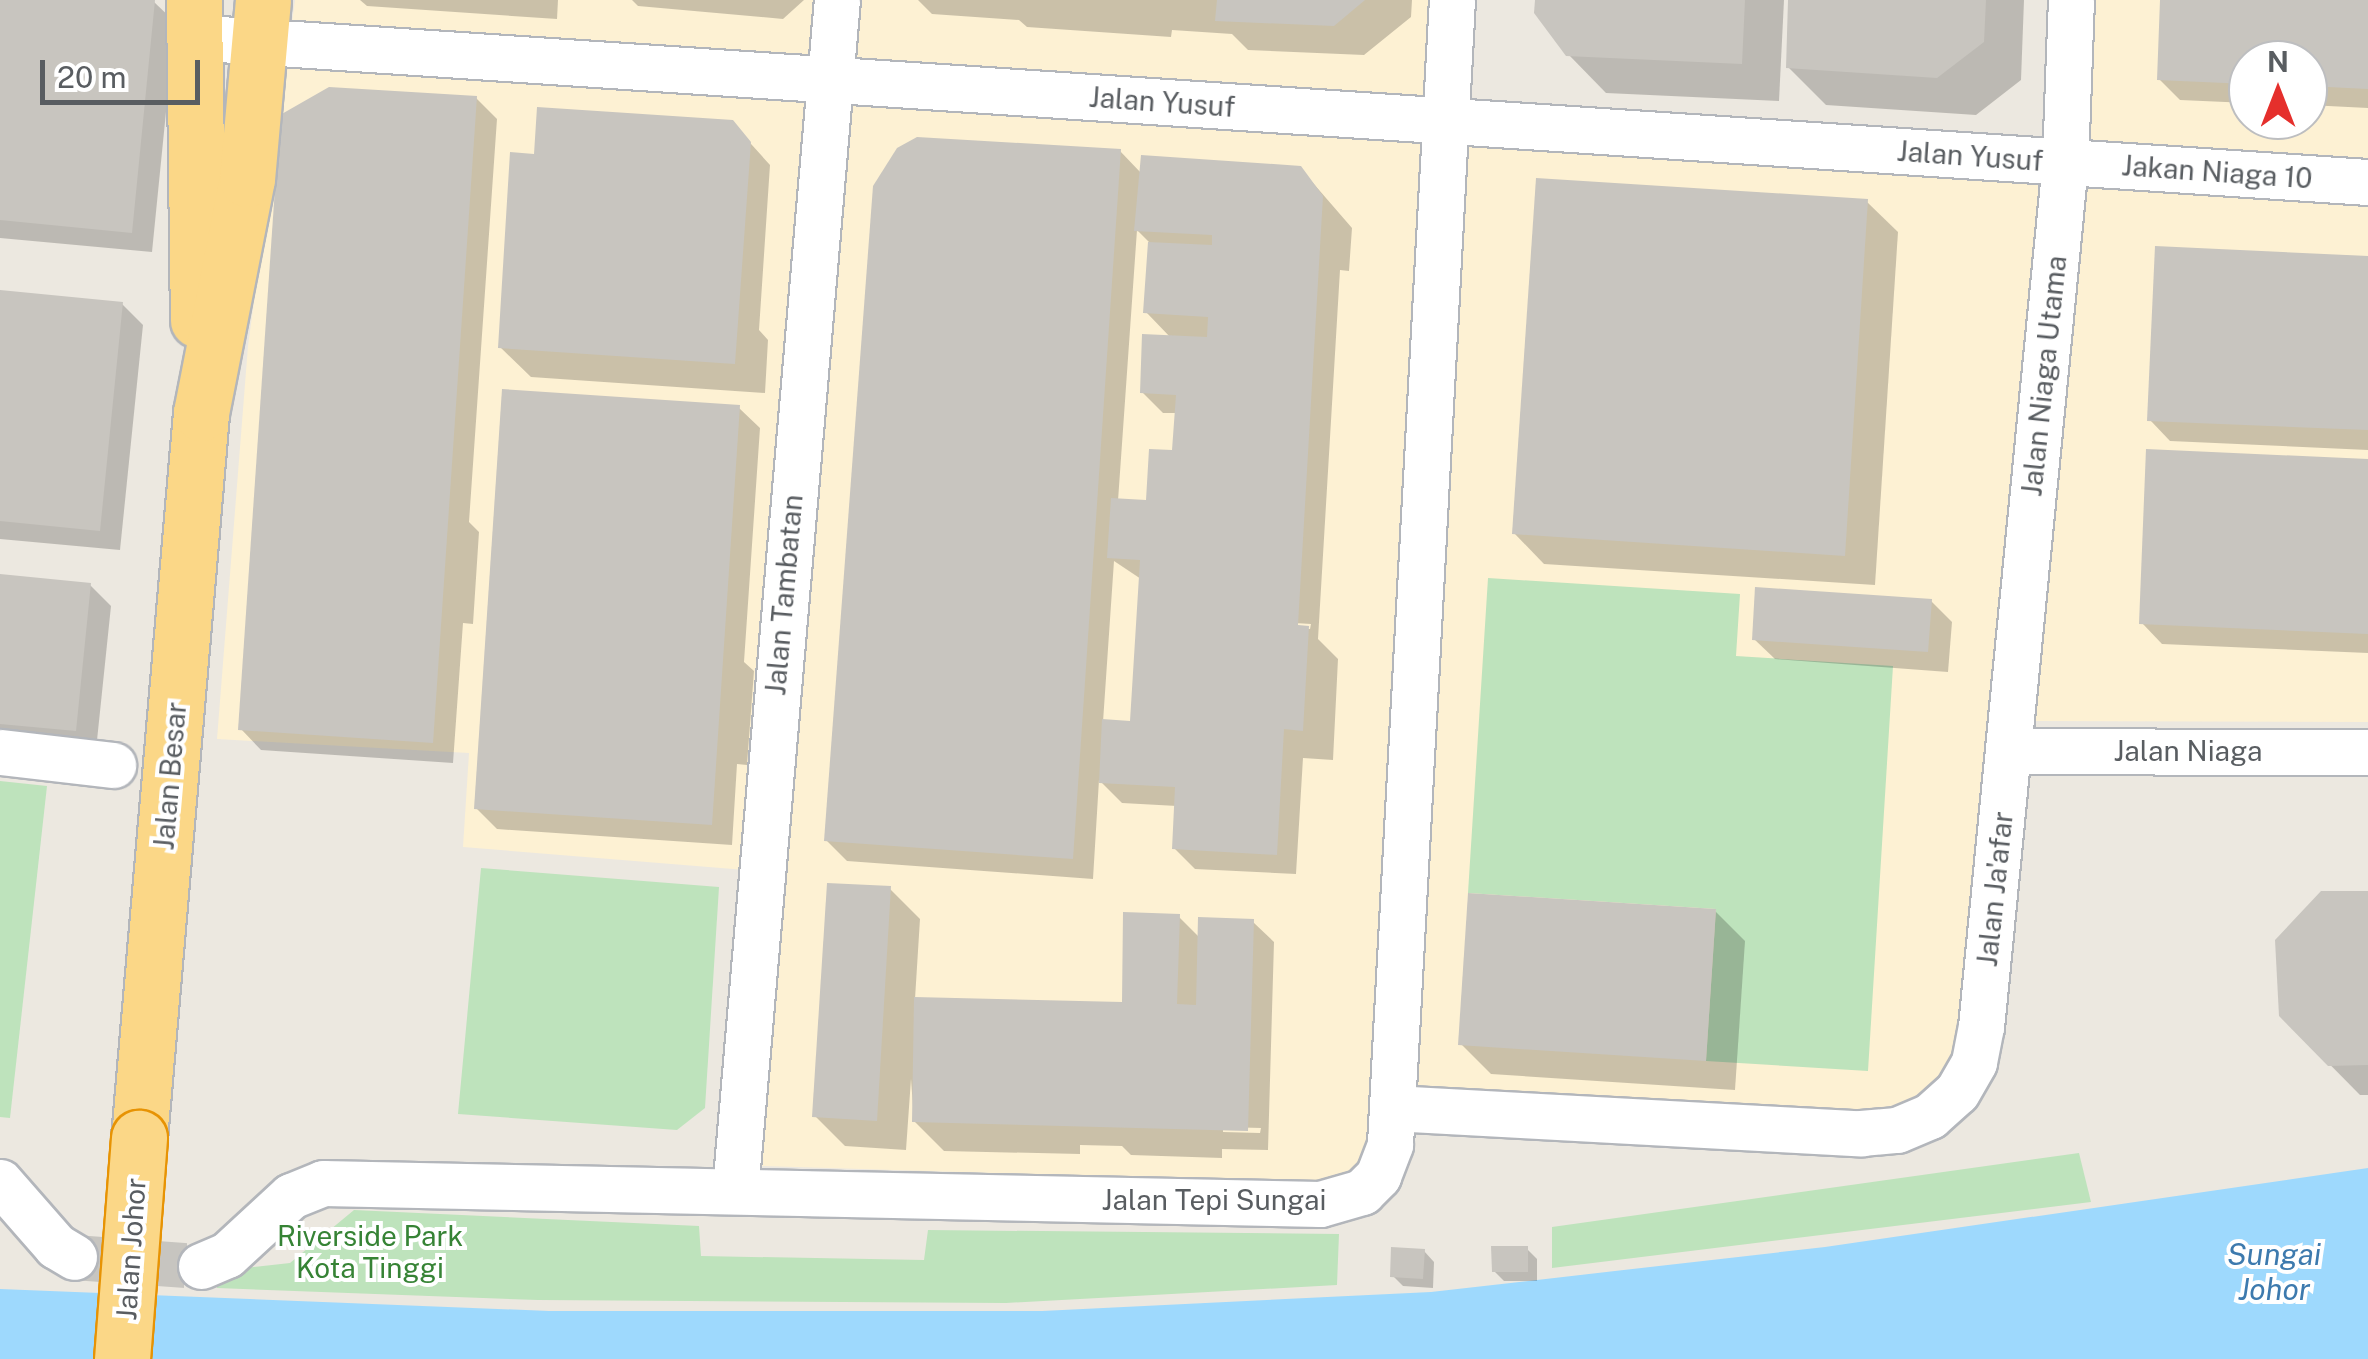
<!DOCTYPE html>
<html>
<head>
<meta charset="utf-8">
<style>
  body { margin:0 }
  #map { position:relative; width:2368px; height:1359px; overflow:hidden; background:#ece8e0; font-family:"Public Sans",sans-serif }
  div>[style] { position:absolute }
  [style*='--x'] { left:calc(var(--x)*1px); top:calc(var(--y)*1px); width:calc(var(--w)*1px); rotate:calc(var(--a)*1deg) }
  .commercial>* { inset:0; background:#fdf1d3 }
  .green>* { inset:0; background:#bee3bc }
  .water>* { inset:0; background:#9ed9fd }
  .shadow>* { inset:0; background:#0003 }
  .building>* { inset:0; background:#c8c5bf }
  .street-tunnel>* { height:45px; margin-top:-22.5px; transform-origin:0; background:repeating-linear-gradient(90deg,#c7c5c0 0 45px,transparent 0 67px) }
  .roads { filter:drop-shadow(2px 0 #b3b6bb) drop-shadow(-2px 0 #b3b6bb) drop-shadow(0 2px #b3b6bb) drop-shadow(0 -2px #b3b6bb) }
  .street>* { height:45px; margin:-22.5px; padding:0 22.5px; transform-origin:22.5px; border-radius:22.5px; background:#fff }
  .highway>* { height:55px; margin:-27.5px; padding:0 27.5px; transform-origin:27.5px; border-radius:27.5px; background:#fbd787 }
  .bridges { filter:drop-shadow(2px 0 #e79304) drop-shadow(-2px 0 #e79304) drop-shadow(0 2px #e79304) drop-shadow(0 -2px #e79304) }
  .highway-bridge>* { height:55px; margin:-27.5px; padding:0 27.5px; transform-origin:27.5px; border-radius:27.5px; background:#fbd787 }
  span { translate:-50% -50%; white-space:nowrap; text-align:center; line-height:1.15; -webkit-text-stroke:8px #fff; paint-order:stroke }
  .street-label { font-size:28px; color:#595d61 }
  .park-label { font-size:28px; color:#368335 }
  .water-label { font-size:30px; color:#3d7aae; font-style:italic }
  .north { position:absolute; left:2228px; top:40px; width:100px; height:100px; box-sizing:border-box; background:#fff; border:2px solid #bdbec0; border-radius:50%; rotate:0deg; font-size:28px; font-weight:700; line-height:40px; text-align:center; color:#595d61 }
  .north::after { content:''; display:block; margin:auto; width:35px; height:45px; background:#e52f2c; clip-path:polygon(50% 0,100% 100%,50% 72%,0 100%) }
  .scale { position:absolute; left:40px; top:60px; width:160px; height:45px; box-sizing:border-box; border:5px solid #595d61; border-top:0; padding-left:12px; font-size:30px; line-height:35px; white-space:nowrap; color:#595d61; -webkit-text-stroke:8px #fff; paint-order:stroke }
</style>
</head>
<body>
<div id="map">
  <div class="commercial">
    <div style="clip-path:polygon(295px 0,1467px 0,1464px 99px,2047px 139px,1965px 1022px,1944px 1079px,1885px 1114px,1373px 1086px,1368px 1156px,1352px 1176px,1328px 1183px,758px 1166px,781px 873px,463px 847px,469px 753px,217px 739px,248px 346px)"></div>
    <div style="clip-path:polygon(evenodd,2094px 0,2368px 0,2368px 722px,2035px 721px,2088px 136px,2094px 0,2248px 60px,2308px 60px,2308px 120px,2248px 120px,2248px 60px)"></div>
  </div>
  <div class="green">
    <div style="clip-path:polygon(1488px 578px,1740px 594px,1736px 656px,1893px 666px,1868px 1071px,1706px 1061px,1716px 909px,1468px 893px)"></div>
    <div style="clip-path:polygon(0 781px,47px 786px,10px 1118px,0 1117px)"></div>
    <div style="clip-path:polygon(481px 868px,719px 887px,705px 1108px,677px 1130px,458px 1114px)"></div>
    <div style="clip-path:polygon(2079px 1153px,2091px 1202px,1552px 1268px,1552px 1227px)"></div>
    <div style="clip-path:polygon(354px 1210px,699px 1226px,701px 1256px,924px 1260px,928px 1230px,1339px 1234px,1337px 1285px,1006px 1303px,538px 1300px,217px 1288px,217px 1271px,290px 1263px)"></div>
  </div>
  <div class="water">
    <div style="clip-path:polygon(2368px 1168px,2368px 1359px,0 1359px,0 1289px,549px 1311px,1042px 1311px,1431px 1292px,1825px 1247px)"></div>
  </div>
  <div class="shadow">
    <div style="clip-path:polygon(0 0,154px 2px,175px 22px,152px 252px,0 238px)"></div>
    <div style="clip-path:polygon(360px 0,558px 0,557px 19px,367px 6px)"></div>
    <div style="clip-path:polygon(632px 0,804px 0,783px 19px,638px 6px)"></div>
    <div style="clip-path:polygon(918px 0,1412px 0,1411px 17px,1364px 55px,1248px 50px,1232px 34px,1172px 30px,1171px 37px,1027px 27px,1019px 20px,932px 14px)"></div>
    <div style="clip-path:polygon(1537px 0,1784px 0,1779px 101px,1606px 93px,1568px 54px)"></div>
    <div style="clip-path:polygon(1791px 0,2024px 0,2021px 80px,1976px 115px,1826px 105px,1788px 67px)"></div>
    <div style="clip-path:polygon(2163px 0,2368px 0,2368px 108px,2308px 105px,2308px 60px,2248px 60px,2248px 103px,2180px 100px,2159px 79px)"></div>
    <div style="clip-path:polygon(476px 98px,497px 119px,469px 522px,479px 532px,473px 624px,463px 623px,453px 763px,261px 750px,241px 729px)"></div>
    <div style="clip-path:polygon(732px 123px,770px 165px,759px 330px,768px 340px,765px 393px,531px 377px,500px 347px)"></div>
    <div style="clip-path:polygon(evenodd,1120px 151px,1142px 174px,1300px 168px,1352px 228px,1349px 271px,1340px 270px,1318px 639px,1338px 659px,1333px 760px,1303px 758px,1296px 874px,1195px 869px,1174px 848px,1177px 806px,1122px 803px,1099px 780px,1093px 879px,847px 861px,826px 840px,1120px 151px,1137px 230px,1150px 243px,1146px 312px,1171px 338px,1142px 392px,1163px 413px,1177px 413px,1175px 453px,1148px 503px,1118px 501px,1137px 230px,1120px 151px,1114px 561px,1141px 579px,1132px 723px,1103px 722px,1114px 561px,1120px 151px,1157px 615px,1311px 624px,1310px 629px,1157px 620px,1157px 615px)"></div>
    <div style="clip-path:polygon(1867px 202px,1898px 232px,1875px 585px,1544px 564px,1514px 533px)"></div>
    <div style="clip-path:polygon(2368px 258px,2368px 450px,2170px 441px,2150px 420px)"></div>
    <div style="clip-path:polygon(0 293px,122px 304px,143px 325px,120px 550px,0 539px)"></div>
    <div style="clip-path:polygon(739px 408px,760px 428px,744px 662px,754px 671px,747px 765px,737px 764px,732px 845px,497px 829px,476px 808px)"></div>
    <div style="clip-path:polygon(2368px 462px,2368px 653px,2162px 644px,2142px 623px)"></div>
    <div style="clip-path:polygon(0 577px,90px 585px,111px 606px,96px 750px,0 741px)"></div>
    <div style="clip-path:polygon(1931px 601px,1952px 622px,1948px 672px,1775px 659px,1754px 639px)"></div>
    <div style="clip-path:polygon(evenodd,890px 889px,920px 919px,915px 999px,1124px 1005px,1178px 916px,1200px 938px,1253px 922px,1274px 942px,1268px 1150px,1222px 1149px,1222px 1158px,1131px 1155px,1122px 1146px,1080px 1145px,1080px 1154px,944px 1151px,914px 1121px,911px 1079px,906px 1150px,845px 1146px,815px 1116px,890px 889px,1223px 1127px,1261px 1128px,1260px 1133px,1223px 1132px,1223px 1127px)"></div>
    <div style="clip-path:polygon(2368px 893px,2368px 1095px,2360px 1095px,2281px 1015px)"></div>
    <div style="clip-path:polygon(1715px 911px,1745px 941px,1735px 1090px,1491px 1074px,1461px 1044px)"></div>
    <div style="clip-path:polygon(1527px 1249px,1537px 1259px,1537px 1281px,1504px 1281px,1494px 1271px)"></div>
    <div style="clip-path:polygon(1424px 1251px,1434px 1262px,1433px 1288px,1403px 1286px,1393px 1276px)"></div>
  </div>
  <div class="building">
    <div style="clip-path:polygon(0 0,155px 0,132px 233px,0 220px)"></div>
    <div style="clip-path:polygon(1217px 0,1365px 0,1334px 26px,1215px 21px)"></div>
    <div style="clip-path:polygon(1535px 0,1745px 0,1742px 64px,1566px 56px,1534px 13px)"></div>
    <div style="clip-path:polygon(1788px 0,1986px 0,1984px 42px,1937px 78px,1786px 68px)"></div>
    <div style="clip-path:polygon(2160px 0,2368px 0,2368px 89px,2308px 86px,2308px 60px,2248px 60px,2248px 84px,2157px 80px)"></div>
    <div style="clip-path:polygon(329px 87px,477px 96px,433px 743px,238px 730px,280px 115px)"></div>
    <div style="clip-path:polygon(537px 107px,733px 120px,751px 142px,735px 364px,498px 348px,510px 152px,534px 154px)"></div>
    <div style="clip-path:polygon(917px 137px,1121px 149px,1073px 859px,824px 841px,873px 186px,897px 148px)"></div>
    <div style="clip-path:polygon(1141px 155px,1301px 166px,1323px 196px,1298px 625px,1309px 626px,1303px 731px,1284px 729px,1277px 855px,1172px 849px,1175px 787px,1099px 783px,1102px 719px,1130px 721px,1140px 560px,1107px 558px,1111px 498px,1146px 500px,1149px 449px,1172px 450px,1176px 395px,1140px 393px,1142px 334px,1207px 337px,1208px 317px,1143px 313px,1148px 242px,1212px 245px,1212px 235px,1134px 231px)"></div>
    <div style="clip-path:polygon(1536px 178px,1868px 199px,1845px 556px,1512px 534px)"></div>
    <div style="clip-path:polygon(2155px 246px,2368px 256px,2368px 430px,2147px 421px)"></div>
    <div style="clip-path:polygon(0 290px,123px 302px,100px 531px,0 521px)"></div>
    <div style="clip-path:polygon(502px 389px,740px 405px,712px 825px,474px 809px)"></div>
    <div style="clip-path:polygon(2146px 449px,2368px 459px,2368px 634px,2139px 624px)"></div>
    <div style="clip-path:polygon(0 574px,91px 583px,76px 731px,0 724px)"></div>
    <div style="clip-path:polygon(1755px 587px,1932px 599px,1928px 652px,1752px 640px)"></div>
    <div style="clip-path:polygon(827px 883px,891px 886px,877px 1121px,812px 1117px)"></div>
    <div style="clip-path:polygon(2321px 891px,2368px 891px,2368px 1065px,2328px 1066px,2279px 1016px,2275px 940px)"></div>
    <div style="clip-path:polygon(1468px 893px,1716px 909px,1706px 1061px,1458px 1045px)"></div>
    <div style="clip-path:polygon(1123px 912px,1180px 914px,1177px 1004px,1196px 1005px,1198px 917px,1254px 919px,1248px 1131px,912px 1122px,914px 997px,1122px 1002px)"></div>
    <div style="clip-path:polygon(1491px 1246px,1528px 1246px,1528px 1272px,1492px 1272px)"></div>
    <div style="clip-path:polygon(1391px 1247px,1425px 1249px,1423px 1279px,1390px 1277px)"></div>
  </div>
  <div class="street-tunnel">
    <div style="--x:74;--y:1257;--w:127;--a:4.1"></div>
  </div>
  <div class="roads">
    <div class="street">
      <div style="--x:190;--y:37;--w:2183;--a:3.81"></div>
      <div style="--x:2008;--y:751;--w:360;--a:0.2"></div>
      <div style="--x:0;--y:752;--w:114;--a:6.6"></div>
      <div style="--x:1392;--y:1108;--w:470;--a:3.1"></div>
      <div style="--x:1861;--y:1133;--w:36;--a:-5"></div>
      <div style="--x:1897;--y:1130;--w:36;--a:-23"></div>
      <div style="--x:1930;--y:1116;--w:36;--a:-42"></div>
      <div style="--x:1957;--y:1092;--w:34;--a:-60"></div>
      <div style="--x:1974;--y:1062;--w:36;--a:-79"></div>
      <div style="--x:1981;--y:1027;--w:869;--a:-84.45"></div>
      <div style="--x:2065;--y:162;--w:162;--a:-87.9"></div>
      <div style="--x:0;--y:1182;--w:85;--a:48.8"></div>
      <div style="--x:56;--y:1246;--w:21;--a:31"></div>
      <div style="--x:735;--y:1191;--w:1195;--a:-85.11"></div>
      <div style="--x:201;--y:1266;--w:28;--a:-23"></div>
      <div style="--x:227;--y:1255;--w:87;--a:-42.7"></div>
      <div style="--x:291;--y:1196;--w:35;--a:-22"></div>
      <div style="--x:323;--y:1183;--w:997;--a:1.21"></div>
      <div style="--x:1320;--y:1204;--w:44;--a:-15.9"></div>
      <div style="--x:1362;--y:1192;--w:23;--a:-45"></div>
      <div style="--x:1378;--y:1176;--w:34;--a:-69"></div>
      <div style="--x:1390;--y:1144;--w:1146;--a:-86.9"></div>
    </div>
    <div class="highway">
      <div style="--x:194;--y:0;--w:320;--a:89.3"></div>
      <div style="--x:139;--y:1138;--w:728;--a:-85.11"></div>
      <div style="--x:201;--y:413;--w:238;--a:-78.9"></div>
      <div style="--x:247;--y:179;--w:180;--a:-84.9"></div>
    </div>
  </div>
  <div class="bridges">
    <div class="highway-bridge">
      <div style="--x:122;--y:1359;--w:222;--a:-85.6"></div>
    </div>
  </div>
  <div class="street-label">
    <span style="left:1162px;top:102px;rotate:4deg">Jalan Yusuf</span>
    <span style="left:1970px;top:156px;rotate:4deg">Jalan Yusuf</span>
    <span style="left:2217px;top:172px;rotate:4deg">Jakan Niaga 10</span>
    <span style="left:2044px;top:376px;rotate:-84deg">Jalan Niaga Utama</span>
    <span style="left:784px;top:595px;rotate:-85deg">Jalan Tambatan</span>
    <span style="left:2188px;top:751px">Jalan Niaga</span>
    <span style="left:170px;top:776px;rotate:-85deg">Jalan Besar</span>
    <span style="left:1995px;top:889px;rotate:-84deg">Jalan Ja'afar</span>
    <span style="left:1214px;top:1200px">Jalan Tepi Sungai</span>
    <span style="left:131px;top:1249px;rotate:-86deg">Jalan Johor</span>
  </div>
  <div class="park-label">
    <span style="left:370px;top:1252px">Riverside Park<br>Kota Tinggi</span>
  </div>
  <div class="water-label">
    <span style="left:2274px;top:1271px">Sungai<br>Johor</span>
  </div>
  <div class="north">N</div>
  <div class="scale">20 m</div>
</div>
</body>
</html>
